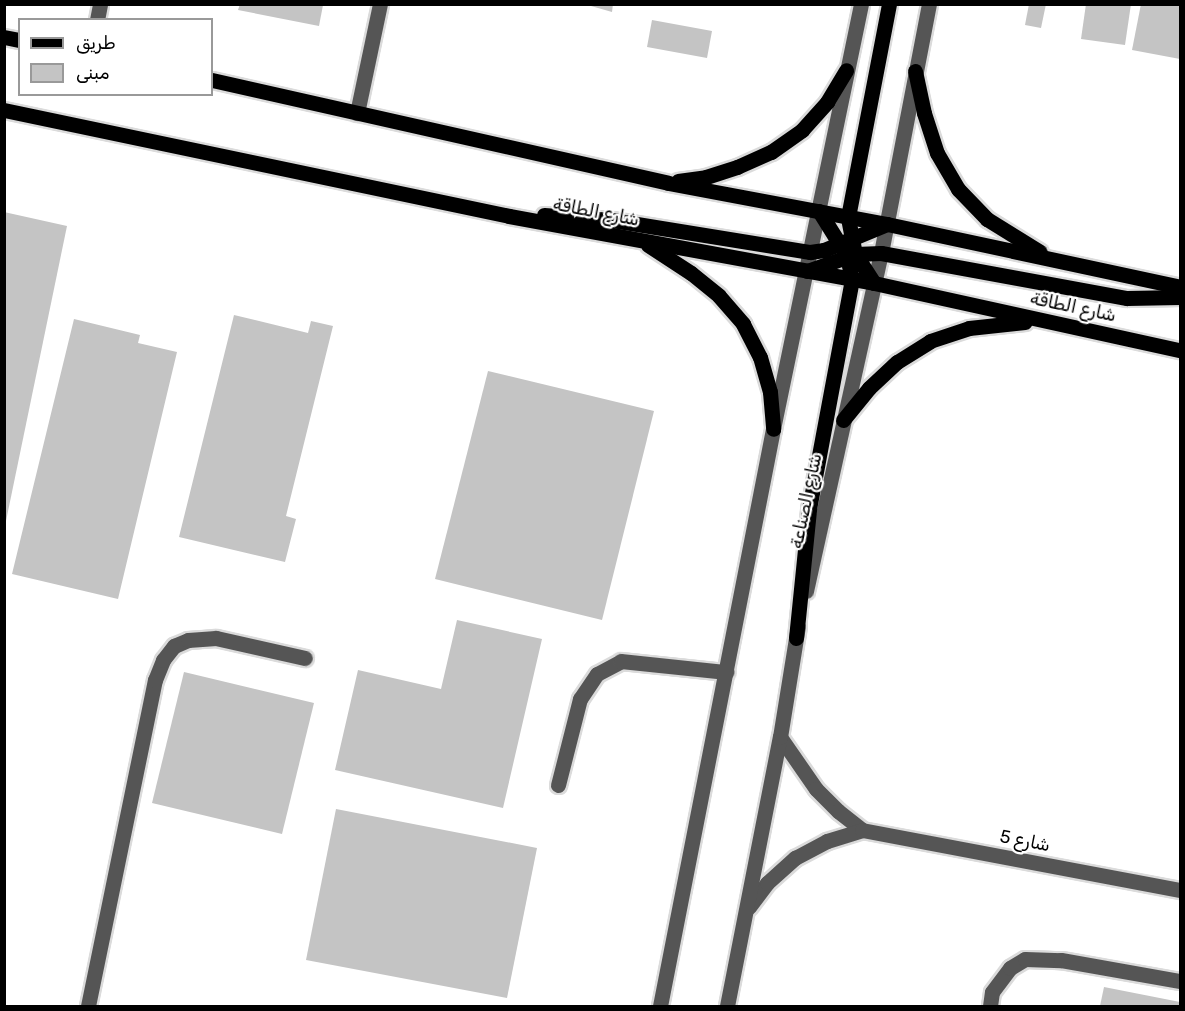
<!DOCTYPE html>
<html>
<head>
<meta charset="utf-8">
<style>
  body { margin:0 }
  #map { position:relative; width:1185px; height:1011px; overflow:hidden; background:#fff; font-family:Rubik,Vazirmatn,sans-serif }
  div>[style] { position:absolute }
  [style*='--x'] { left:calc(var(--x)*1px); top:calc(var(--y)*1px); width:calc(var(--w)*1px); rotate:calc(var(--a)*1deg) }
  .building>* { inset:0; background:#c4c4c4 }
  .roads { filter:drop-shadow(2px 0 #dbdbdb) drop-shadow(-2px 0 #dbdbdb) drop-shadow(0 2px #dbdbdb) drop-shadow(0 -2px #dbdbdb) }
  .minor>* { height:15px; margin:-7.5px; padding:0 7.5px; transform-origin:7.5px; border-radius:7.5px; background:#555 }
  .major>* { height:15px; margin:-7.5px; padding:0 7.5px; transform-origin:7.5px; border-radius:7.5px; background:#000 }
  span { translate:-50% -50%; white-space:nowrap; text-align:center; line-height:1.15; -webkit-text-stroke:4.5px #fff; paint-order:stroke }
  .street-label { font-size:18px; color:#000 }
  .frame { position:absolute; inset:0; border:6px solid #000; pointer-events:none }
  .legend { position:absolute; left:18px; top:18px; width:195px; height:78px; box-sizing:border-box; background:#fff; border:2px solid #999; margin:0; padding:8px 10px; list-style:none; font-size:18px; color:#000 }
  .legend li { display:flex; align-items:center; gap:12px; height:30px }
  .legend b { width:30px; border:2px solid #999 }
</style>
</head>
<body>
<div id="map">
  <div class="building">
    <div style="clip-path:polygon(240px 4px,321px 4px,323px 5px,319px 26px,238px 10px)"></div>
    <div style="clip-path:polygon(584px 4px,613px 4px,612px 12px)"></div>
    <div style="clip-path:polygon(1029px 4px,1046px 4px,1041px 28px,1025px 25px)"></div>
    <div style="clip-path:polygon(1086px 4px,1131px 4px,1125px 45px,1081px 39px)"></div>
    <div style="clip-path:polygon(1141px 4px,1180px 4px,1180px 59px,1132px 50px)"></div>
    <div style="clip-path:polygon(652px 20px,712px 31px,707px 58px,647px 47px)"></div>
    <div style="clip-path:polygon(4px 212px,67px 226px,6px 521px,4px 521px)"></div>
    <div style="clip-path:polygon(234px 315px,308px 333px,311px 321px,333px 326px,286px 516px,296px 519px,285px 562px,179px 537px)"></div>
    <div style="clip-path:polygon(74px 319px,140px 335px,138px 343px,177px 352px,118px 599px,12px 574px)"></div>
    <div style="clip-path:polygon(488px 371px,654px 411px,602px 620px,435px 579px)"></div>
    <div style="clip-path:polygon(457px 620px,542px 639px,503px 808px,335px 770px,358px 670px,441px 689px)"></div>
    <div style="clip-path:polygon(184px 672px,314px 703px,282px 834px,152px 803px)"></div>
    <div style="clip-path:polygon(336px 809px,537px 848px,507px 998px,306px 960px)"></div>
    <div style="clip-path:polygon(1104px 987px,1180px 1002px,1180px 1006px,1100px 1006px)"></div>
  </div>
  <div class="roads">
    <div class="minor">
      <div style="--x:97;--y:20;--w:16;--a:-79"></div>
      <div style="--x:357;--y:113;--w:111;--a:-78.1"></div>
      <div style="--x:806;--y:591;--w:346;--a:-77.5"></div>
      <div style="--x:881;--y:253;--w:254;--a:-79.1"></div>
      <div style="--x:780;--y:737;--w:63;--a:55.3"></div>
      <div style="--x:816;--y:789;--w:31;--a:45"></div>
      <div style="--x:838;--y:811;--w:31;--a:38"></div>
      <div style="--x:558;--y:785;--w:89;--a:-75.7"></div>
      <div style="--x:580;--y:699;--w:30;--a:-56"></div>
      <div style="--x:597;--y:674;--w:27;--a:-28"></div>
      <div style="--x:621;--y:661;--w:106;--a:6"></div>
      <div style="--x:749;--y:907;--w:30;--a:-53"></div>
      <div style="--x:767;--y:883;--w:38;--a:-42"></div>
      <div style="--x:795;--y:858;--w:36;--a:-28"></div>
      <div style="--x:827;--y:841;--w:37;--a:-17"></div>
      <div style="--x:862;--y:830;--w:324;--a:10.7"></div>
      <div style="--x:88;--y:1006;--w:333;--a:-78.4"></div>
      <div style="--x:155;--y:680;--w:22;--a:-68"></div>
      <div style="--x:163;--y:660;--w:18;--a:-52"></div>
      <div style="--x:174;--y:646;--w:15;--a:-23"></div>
      <div style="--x:188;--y:640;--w:28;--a:-4"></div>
      <div style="--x:216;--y:638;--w:91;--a:12.7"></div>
      <div style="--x:660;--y:1006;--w:588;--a:-78.92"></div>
      <div style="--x:773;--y:429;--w:434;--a:-78.3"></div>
      <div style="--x:727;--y:1006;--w:274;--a:-78.9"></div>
      <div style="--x:780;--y:737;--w:112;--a:-80.8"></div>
      <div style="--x:990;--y:1006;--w:14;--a:-82"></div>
      <div style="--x:992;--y:992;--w:30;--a:-53"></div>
      <div style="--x:1010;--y:968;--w:17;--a:-31"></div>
      <div style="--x:1025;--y:959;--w:36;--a:2"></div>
      <div style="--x:1061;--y:960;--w:121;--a:10"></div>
    </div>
    <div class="major">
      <div style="--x:4;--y:37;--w:16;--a:11"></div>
      <div style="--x:915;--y:71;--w:43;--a:77.9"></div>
      <div style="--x:924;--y:113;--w:42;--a:72"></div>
      <div style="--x:937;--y:153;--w:42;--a:59.7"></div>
      <div style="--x:958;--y:189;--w:42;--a:46"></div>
      <div style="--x:987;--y:219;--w:62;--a:31.9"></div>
      <div style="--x:212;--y:80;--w:467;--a:12.7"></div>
      <div style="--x:668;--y:183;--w:223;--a:10.6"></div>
      <div style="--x:887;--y:224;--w:300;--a:12.1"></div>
      <div style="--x:4;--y:110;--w:516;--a:11.85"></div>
      <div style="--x:509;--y:216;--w:371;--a:10.4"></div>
      <div style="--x:874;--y:283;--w:313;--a:12.4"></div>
      <div style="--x:678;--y:181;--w:28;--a:-8"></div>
      <div style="--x:706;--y:177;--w:33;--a:-18"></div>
      <div style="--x:737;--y:167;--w:37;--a:-24"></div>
      <div style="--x:771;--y:152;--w:38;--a:-35"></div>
      <div style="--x:802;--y:130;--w:38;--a:-48"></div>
      <div style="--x:827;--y:102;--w:37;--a:-59"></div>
      <div style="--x:544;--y:215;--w:68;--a:4.2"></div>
      <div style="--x:612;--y:220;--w:201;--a:9.2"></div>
      <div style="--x:810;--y:252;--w:14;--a:-8"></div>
      <div style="--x:824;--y:250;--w:68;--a:-22.4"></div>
      <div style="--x:648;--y:245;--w:51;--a:33.1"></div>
      <div style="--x:691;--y:273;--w:36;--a:39"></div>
      <div style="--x:719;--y:296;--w:37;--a:49"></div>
      <div style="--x:743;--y:324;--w:37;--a:63"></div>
      <div style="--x:760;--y:357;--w:36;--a:74"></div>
      <div style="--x:770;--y:392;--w:37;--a:85"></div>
      <div style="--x:807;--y:271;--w:51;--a:-19.5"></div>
      <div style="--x:855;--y:254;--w:26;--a:-2"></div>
      <div style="--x:881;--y:253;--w:250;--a:10.4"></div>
      <div style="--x:1127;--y:298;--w:53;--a:-1.1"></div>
      <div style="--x:874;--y:283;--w:35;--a:-123"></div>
      <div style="--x:855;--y:254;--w:38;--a:-101"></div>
      <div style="--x:848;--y:217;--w:217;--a:-79.1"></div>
      <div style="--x:843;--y:420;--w:41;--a:-50.9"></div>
      <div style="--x:869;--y:388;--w:38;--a:-43"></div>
      <div style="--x:897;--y:362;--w:39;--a:-32"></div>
      <div style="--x:930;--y:341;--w:41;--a:-18.4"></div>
      <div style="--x:969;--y:328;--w:56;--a:-6.1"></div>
      <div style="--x:796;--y:638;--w:130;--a:-84.2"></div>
      <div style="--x:809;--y:509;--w:233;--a:-79.4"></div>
      <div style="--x:852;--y:280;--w:25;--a:-102"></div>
      <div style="--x:847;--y:256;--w:53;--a:-121.9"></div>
    </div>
  </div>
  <div class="street-label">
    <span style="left:596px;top:212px;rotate:11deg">شارع الطاقة</span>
    <span style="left:1073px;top:307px;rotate:12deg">شارع الطاقة</span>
    <span style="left:806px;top:501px;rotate:-78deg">شارع الصناعة</span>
    <span style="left:1025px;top:841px;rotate:11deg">شارع 5</span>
  </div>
  <div class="frame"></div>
  <ul class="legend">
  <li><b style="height:8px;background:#000"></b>طريق</li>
  <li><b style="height:16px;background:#c4c4c4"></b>مبنى</li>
  </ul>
</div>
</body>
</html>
